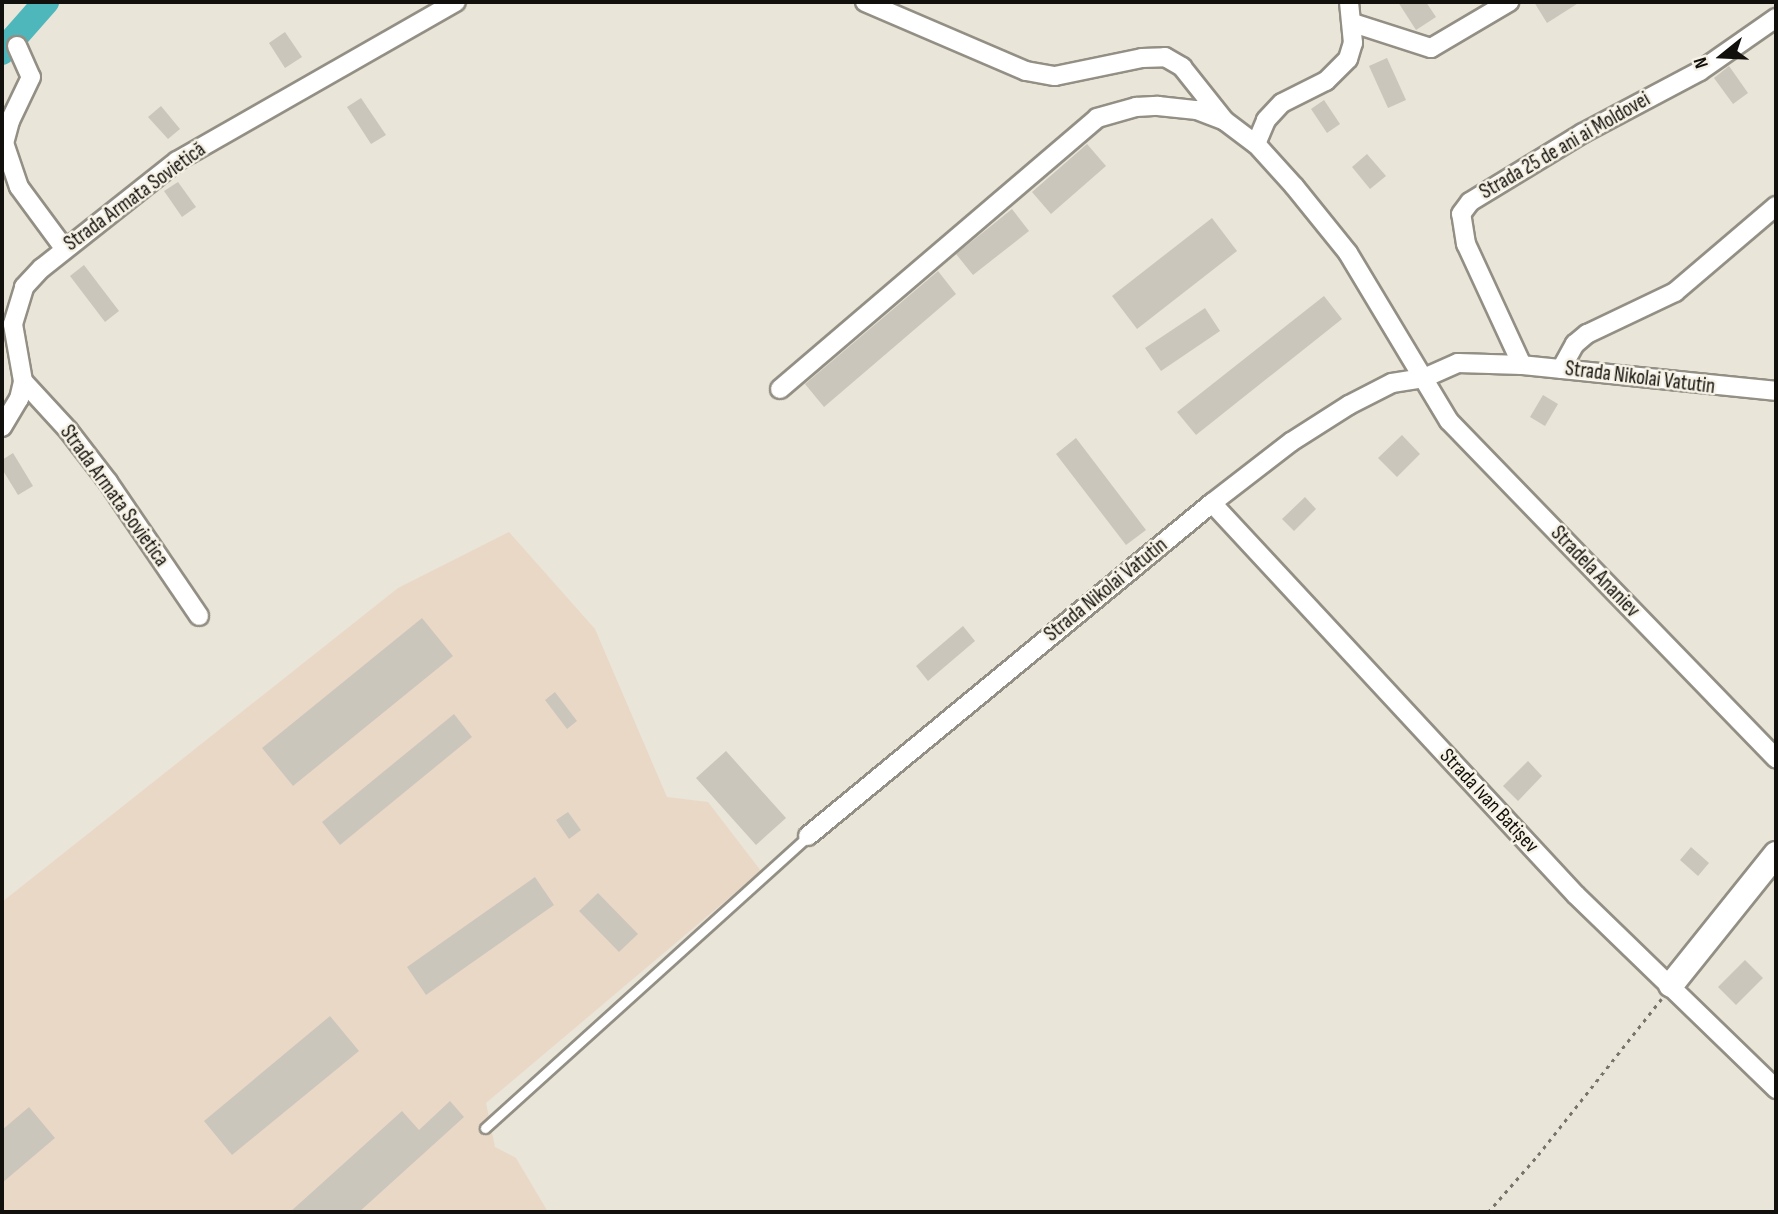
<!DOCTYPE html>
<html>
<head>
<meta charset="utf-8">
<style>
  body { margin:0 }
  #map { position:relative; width:1778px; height:1214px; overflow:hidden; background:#e9e5d9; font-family:"Sofia Sans Condensed",sans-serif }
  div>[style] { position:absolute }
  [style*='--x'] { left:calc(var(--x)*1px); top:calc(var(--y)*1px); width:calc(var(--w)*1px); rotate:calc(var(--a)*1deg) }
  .industrial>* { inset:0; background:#ead8c7 }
  .river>* { height:26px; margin:-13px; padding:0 13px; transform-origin:13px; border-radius:13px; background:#4eb7bc }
  .building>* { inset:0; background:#cbc6bb }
  .path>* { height:2.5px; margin-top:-1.25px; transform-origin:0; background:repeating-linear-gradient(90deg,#77746c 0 3.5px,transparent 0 8.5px) }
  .roads { filter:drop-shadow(2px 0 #938f84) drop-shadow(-2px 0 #938f84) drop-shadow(0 2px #938f84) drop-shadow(0 -2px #938f84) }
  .lane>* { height:9px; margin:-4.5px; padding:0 4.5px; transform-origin:4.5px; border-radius:4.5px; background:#fff }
  .street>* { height:18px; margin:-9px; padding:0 9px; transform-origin:9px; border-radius:9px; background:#fff }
  .secondary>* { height:24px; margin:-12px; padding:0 12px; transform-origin:12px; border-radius:12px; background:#fff }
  span { translate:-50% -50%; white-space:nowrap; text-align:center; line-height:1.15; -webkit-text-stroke:5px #f7f2e6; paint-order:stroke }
  .street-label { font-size:21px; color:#12100c }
  .frame { position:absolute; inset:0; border:4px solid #12100c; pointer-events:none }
  .north { position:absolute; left:1687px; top:21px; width:70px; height:70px; -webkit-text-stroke:5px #f7f2e6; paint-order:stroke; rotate:252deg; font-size:19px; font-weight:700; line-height:28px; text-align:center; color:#12100c }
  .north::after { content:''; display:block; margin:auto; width:24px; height:32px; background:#12100c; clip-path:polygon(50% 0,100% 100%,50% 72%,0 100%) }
</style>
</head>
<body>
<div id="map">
  <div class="industrial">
    <div style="clip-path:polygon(509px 532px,595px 629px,667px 797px,708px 802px,761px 871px,486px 1103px,495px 1147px,516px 1158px,548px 1212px,2px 1212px,2px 902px,398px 588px)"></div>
  </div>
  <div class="river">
    <div style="--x:2;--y:52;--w:67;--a:-48.7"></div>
  </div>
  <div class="building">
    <div style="clip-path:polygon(1398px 2px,1426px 2px,1436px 17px,1416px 30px)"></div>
    <div style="clip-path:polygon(1534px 2px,1580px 2px,1547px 23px)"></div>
    <div style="clip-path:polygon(285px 32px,302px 57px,285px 68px,269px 43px)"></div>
    <div style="clip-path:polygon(1387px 58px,1406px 100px,1388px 108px,1369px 66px)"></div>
    <div style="clip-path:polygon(1729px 66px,1748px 93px,1733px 104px,1714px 78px)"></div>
    <div style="clip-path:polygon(361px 98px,386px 135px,371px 144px,347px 107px)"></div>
    <div style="clip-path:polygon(1324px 100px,1340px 124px,1327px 133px,1311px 109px)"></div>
    <div style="clip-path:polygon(161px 106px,180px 129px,168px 139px,148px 117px)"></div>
    <div style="clip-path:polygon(1087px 144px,1106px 166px,1051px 214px,1032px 192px)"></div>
    <div style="clip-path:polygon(1367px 154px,1386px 176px,1370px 189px,1352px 167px)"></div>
    <div style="clip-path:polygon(178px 182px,196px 207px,182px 217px,164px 191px)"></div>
    <div style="clip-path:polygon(1012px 209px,1029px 231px,973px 275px,956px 254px)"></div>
    <div style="clip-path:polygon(1212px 218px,1237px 251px,1137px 329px,1112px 296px)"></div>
    <div style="clip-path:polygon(84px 265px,119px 311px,105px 322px,70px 276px)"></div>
    <div style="clip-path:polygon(938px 271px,956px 294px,824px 407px,805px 384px)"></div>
    <div style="clip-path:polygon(1324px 296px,1342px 319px,1196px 435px,1177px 412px)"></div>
    <div style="clip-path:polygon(1205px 308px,1220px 331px,1161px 371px,1145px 348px)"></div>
    <div style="clip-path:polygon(1543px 395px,1558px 404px,1545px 426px,1530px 417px)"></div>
    <div style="clip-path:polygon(1402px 435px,1420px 454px,1397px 477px,1378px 458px)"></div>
    <div style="clip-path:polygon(1076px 438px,1146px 530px,1126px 545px,1056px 454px)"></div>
    <div style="clip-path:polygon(13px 453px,33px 486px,18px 495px,2px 469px,2px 460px)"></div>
    <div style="clip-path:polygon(1305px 497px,1316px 509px,1294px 531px,1282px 519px)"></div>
    <div style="clip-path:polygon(422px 618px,453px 656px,293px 786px,262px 748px)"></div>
    <div style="clip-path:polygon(963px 626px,975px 641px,928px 681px,916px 666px)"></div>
    <div style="clip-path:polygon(555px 692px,577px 721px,567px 729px,545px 700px)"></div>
    <div style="clip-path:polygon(454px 714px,472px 737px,340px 845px,322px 822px)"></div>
    <div style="clip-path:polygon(726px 751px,786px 818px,756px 845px,696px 778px)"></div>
    <div style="clip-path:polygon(1528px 761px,1542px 776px,1518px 801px,1503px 786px)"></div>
    <div style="clip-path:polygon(568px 812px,581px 830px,569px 839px,556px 820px)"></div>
    <div style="clip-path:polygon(1691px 847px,1709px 863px,1698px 876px,1680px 860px)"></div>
    <div style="clip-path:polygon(535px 877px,554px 905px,426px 995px,407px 967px)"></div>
    <div style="clip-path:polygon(598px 893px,638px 934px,619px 952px,579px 911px)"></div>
    <div style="clip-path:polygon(1745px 960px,1763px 978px,1736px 1005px,1718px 987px)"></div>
    <div style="clip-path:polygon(330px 1016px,359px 1051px,232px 1155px,204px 1121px)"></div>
    <div style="clip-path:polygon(450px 1101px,464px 1117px,359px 1212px,290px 1212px,402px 1111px,419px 1130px)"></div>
    <div style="clip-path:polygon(29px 1107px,55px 1138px,2px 1183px,2px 1130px)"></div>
  </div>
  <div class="path">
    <div style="--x:1488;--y:1212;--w:76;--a:-48.7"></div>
    <div style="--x:1538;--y:1155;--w:199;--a:-51.7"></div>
  </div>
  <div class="roads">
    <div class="lane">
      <div style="--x:485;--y:1128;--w:435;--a:-42.1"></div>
    </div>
    <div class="street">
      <div style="--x:865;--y:2;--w:175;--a:23.2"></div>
      <div style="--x:1026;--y:71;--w:29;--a:10"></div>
      <div style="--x:1055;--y:76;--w:89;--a:-11.7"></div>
      <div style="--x:1142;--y:58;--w:23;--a:-2"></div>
      <div style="--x:1165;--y:57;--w:20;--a:30"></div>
      <div style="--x:1182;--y:67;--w:69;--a:51.5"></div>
      <div style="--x:1225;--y:121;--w:39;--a:37"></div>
      <div style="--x:1256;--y:144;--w:57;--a:47.9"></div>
      <div style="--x:1294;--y:186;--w:86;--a:51.1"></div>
      <div style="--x:1348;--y:253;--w:196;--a:59"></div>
      <div style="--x:1449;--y:421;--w:470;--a:45.9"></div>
      <div style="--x:1353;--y:23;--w:82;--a:17.8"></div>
      <div style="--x:1431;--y:48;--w:91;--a:-30.5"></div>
      <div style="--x:17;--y:46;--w:34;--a:66"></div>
      <div style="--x:31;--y:77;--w:49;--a:115.5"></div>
      <div style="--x:10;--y:121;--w:23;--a:105"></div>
      <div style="--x:4;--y:143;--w:46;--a:71.2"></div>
      <div style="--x:19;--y:187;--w:76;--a:53.6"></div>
      <div style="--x:1256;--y:144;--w:26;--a:-67"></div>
      <div style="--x:1266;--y:120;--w:23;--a:-47"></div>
      <div style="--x:1282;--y:103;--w:49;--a:-26.6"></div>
      <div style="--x:1326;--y:81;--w:31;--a:-45"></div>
      <div style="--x:1348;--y:59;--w:17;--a:-73"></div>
      <div style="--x:1353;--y:43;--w:41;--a:-95.6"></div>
      <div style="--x:1522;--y:365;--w:133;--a:-114.8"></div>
      <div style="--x:1466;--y:244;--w:30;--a:-99"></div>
      <div style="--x:1461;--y:214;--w:15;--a:-53"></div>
      <div style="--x:1470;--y:202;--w:132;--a:-31.4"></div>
      <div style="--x:1583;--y:133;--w:132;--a:-27.9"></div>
      <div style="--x:1700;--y:71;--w:93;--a:-34.9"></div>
      <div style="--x:1561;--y:369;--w:29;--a:-61"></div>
      <div style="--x:1575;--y:344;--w:16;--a:-40"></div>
      <div style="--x:1587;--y:334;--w:98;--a:-25.5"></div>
      <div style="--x:1675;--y:292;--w:133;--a:-40.4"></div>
      <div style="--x:23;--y:381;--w:67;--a:47.4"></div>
      <div style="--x:68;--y:430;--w:66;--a:52.4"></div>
      <div style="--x:108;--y:482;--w:162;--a:55.8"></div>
      <div style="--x:780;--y:389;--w:417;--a:-40.5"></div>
      <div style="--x:1097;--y:118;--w:41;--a:-15.8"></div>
      <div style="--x:1136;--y:107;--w:22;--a:-3"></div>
      <div style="--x:1158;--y:106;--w:39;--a:6"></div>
      <div style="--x:1197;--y:110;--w:28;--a:21"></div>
      <div style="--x:2;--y:427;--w:33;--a:-59"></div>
      <div style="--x:19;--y:399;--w:18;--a:-77"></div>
      <div style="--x:23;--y:381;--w:58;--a:-100"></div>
      <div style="--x:13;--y:324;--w:39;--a:-73"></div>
      <div style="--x:24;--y:287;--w:26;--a:-47"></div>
      <div style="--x:42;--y:268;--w:172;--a:-38.4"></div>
      <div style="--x:177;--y:161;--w:321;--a:-29.7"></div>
      <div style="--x:1212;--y:503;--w:535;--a:47.12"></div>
      <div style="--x:1576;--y:895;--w:279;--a:44.1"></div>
      <div style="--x:808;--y:836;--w:524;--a:-39.5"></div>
      <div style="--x:1212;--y:503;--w:100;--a:-37.7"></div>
      <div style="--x:1291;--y:442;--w:69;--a:-32.5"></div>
      <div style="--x:1349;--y:405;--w:48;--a:-27.1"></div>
      <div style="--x:1392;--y:383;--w:32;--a:-9"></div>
      <div style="--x:1424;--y:378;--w:37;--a:-24"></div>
      <div style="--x:1458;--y:363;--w:64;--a:1.8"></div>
      <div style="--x:1522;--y:365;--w:255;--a:5.8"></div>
    </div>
    <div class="secondary">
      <div style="--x:1671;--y:985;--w:168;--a:-51.3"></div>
    </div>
  </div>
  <div class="street-label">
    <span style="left:1565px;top:146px;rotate:-30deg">Strada 25 de ani ai Moldovei</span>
    <span style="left:135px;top:197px;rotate:-36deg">Strada Armata Sovietică</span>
    <span style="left:1640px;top:378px;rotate:7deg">Strada Nikolai Vatutin</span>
    <span style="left:114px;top:496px;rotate:54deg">Strada Armata Sovietica</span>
    <span style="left:1595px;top:572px;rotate:46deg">Stradela Ananiev</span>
    <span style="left:1106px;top:590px;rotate:-39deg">Strada Nikolai Vatutin</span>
    <span style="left:1489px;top:801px;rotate:47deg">Strada Ivan Batișev</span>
  </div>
  <div class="frame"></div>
  <div class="north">N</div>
</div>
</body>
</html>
